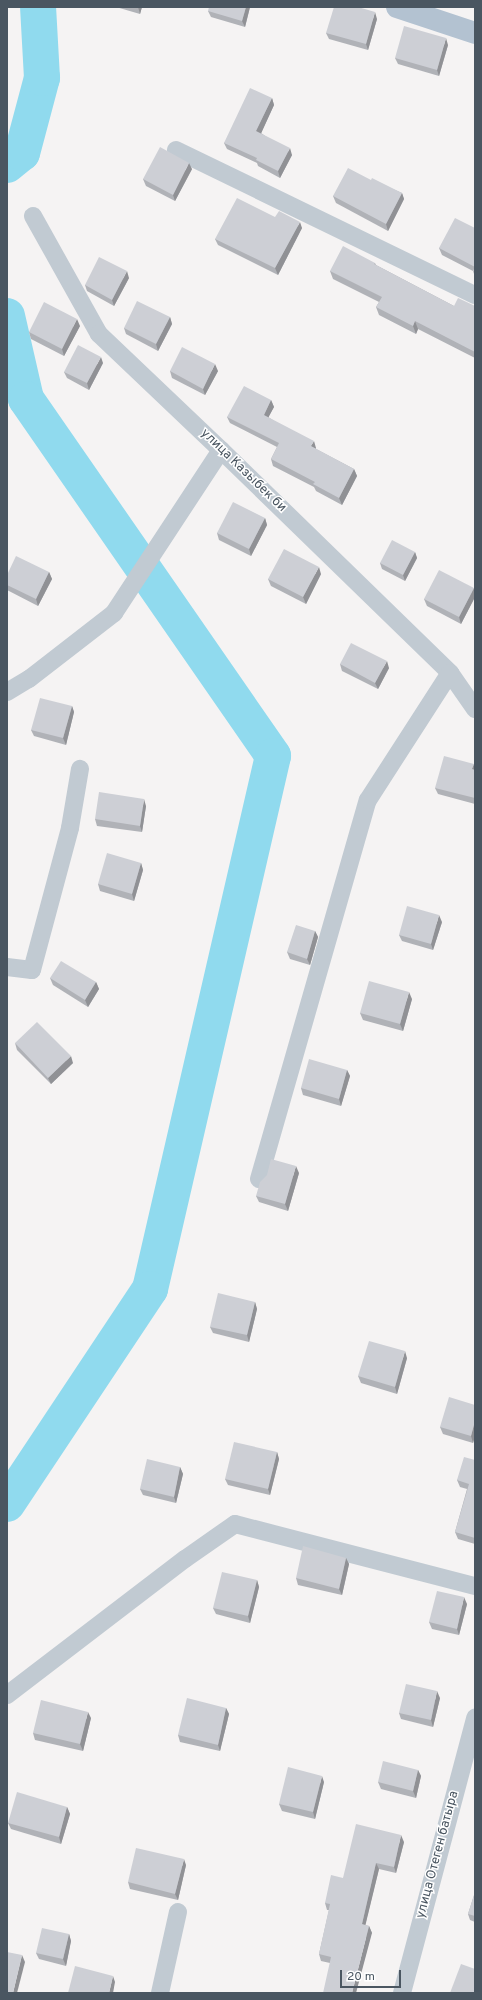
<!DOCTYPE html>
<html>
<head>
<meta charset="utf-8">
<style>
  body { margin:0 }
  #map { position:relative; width:482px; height:2000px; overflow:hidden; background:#f5f3f3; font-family:Overpass,sans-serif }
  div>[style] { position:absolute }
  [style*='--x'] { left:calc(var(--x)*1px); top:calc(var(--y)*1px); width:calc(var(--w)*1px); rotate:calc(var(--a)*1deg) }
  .river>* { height:36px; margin:-18px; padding:0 18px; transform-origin:18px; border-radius:18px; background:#90daee }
  .street>* { height:18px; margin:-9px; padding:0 9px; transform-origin:9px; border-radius:9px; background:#c1cad2 }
  .primary>* { height:22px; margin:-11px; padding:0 11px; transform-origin:11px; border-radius:11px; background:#b3c2d1 }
  .wall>* { inset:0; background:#b0b2b7 }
  .shaded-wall>* { inset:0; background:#909195 }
  .building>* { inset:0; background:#cdcfd5 }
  span { translate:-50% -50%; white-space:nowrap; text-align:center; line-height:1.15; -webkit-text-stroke:3px #fff; paint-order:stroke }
  .street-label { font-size:13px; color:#4a5661 }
  .frame { position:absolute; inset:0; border:8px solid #4a5661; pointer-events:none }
  .scale { position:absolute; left:340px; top:1970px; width:61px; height:18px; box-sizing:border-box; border:2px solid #4a5661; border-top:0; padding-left:5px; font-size:12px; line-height:14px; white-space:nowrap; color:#4a5661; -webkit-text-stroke:3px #fff; paint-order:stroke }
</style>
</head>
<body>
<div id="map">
  <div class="river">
    <div style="--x:7;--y:165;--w:19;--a:-39"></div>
    <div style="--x:22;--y:153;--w:78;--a:-75.1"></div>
    <div style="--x:42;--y:78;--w:71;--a:-93.2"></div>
    <div style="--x:7;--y:316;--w:85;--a:77.1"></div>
    <div style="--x:26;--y:399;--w:434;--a:55.3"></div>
    <div style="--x:273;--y:756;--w:547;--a:102.99"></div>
    <div style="--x:150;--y:1289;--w:258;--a:123.6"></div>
  </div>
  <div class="street">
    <div style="--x:176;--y:150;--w:332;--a:25.9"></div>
    <div style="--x:33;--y:216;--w:135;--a:60.8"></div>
    <div style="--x:99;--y:334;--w:168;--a:43.6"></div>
    <div style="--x:221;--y:450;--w:320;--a:44.2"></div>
    <div style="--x:450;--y:673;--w:44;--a:55.2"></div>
    <div style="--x:7;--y:692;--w:26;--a:-31"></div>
    <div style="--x:29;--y:679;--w:108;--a:-37.8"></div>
    <div style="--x:114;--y:613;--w:195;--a:-56.7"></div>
    <div style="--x:7;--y:967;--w:25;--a:7"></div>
    <div style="--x:32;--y:970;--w:147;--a:-75"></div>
    <div style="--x:70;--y:828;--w:60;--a:-80.4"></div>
    <div style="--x:259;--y:1179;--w:394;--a:-74"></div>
    <div style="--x:368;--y:800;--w:151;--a:-57.2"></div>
    <div style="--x:7;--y:1695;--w:224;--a:-37.4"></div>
    <div style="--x:185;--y:1559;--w:61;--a:-35"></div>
    <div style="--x:235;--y:1524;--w:248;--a:14.5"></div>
    <div style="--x:160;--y:1993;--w:83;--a:-77.5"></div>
    <div style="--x:402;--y:1993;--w:285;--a:-75.1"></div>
  </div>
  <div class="primary">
    <div style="--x:397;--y:7;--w:82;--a:18.4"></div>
  </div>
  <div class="wall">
    <div style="clip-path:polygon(116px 7px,142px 7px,140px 14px)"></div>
    <div style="clip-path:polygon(250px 7px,245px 27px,211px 17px,208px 11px)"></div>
    <div style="clip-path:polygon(377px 19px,368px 50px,329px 39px,326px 33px)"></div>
    <div style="clip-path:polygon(448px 45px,439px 76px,398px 64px,395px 58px)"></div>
    <div style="clip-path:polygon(272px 98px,274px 105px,261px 133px,292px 155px,280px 178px,258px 166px,257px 163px,227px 149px,224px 143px)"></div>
    <div style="clip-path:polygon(192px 169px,175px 201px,146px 186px,143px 179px)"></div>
    <div style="clip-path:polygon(371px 180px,402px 193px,404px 199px,388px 231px,336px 203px,333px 196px)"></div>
    <div style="clip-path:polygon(275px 217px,302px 228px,278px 275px,218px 245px,215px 239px)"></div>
    <div style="clip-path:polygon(475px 228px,475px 277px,473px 271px,442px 255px,439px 248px)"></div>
    <div style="clip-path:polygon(375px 263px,376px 265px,454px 306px,475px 306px,475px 358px,418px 329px,416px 334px,379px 315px,376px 307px,379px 302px,333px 279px,330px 271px)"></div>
    <div style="clip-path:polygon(129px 278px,114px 306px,87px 291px,85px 285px)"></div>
    <div style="clip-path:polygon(170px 317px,172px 324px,158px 351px,126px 334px,124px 328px)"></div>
    <div style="clip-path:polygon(80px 326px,64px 356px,31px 339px,29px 332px)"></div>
    <div style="clip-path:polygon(103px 363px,89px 390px,67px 378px,64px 372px)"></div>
    <div style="clip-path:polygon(170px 371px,218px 371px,205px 395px,172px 378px)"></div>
    <div style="clip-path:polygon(271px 400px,274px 407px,268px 417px,316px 448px,316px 449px,354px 469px,357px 476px,342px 505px,316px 491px,314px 487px,273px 466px,271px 459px,277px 447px,230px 423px,227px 417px)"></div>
    <div style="clip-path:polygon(265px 518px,267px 525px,251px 556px,219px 540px,217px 533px)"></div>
    <div style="clip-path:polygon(415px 552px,417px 558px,405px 581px,382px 569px,380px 563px)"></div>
    <div style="clip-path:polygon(49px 572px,52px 579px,38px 606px,7px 590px,7px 575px)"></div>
    <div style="clip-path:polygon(321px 574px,306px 604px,271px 586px,268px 579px)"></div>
    <div style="clip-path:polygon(474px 588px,475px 591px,475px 597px,461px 624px,427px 606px,424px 599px)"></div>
    <div style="clip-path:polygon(340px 664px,389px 668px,378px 689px,342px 671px)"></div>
    <div style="clip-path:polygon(72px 706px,74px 712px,66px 745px,34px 736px,31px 730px)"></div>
    <div style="clip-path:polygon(474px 764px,475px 768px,475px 804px,438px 794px,435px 788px)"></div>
    <div style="clip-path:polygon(146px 806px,142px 832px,97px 826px,95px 819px)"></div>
    <div style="clip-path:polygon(141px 863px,143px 870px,134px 901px,100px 891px,98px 884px)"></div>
    <div style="clip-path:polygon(442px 922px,433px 950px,402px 941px,399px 935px)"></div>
    <div style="clip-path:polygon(315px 931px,318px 937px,310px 965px,290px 959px,287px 952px)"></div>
    <div style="clip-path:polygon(50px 978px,96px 982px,99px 989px,88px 1007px,53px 985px)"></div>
    <div style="clip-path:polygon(412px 999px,403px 1031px,363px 1020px,360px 1013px)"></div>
    <div style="clip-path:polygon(15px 1043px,73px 1063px,51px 1084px,17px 1050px)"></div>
    <div style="clip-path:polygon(347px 1070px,350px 1076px,341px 1106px,303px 1095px,301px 1088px)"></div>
    <div style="clip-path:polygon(299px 1173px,288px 1211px,259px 1202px,256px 1196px)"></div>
    <div style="clip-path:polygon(255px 1302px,257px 1309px,249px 1342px,213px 1333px,210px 1327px)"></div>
    <div style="clip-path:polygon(407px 1358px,397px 1394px,361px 1383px,358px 1376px)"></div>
    <div style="clip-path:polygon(475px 1405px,475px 1436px,473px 1443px,443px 1434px,440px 1427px)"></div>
    <div style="clip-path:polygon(277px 1452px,279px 1459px,270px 1495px,228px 1485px,225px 1479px)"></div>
    <div style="clip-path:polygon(475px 1460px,475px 1544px,458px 1539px,455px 1532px,467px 1489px,460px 1487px,457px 1480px)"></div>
    <div style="clip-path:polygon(180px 1467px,183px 1474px,176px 1503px,143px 1495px,140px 1489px)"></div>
    <div style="clip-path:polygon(346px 1558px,349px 1564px,342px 1595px,298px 1585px,296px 1578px)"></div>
    <div style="clip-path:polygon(257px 1580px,259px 1587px,250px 1623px,216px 1614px,213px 1608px)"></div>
    <div style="clip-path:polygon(467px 1604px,459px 1635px,432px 1629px,429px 1622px)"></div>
    <div style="clip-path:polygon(440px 1698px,433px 1727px,401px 1719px,399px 1713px)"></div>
    <div style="clip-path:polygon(226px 1708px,229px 1714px,220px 1751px,180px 1742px,178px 1735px)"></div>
    <div style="clip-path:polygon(91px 1718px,83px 1751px,35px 1740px,33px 1733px)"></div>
    <div style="clip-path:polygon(418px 1770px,421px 1776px,416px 1798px,381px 1789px,378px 1782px)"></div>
    <div style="clip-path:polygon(324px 1782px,315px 1819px,282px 1811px,279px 1804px)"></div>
    <div style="clip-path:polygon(67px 1807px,70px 1814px,61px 1844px,11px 1829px,8px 1823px)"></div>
    <div style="clip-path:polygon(404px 1842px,396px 1873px,379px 1869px,365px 1925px,369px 1926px,372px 1933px,330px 1963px,321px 1961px,319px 1954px,329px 1910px,327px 1910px,325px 1903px,343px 1878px)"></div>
    <div style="clip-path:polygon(186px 1865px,178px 1900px,130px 1889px,128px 1882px)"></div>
    <div style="clip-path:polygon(475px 1892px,475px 1922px,470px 1920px,468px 1914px)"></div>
    <div style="clip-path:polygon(69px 1934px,71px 1941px,66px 1966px,39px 1959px,36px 1953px)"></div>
  </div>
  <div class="shaded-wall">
    <div style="clip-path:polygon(138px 7px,142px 7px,140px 14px)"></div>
    <div style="clip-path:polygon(246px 7px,250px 7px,245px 27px,242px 21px)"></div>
    <div style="clip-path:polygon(375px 12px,377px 19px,368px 50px,366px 44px)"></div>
    <div style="clip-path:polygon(446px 38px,448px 45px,439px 76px,437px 70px)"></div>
    <div style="clip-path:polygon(272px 98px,274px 105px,259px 138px,256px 131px)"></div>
    <div style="clip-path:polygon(290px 148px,292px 155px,280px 178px,278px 171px)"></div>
    <div style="clip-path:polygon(189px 163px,192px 169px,175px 201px,173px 195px)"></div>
    <div style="clip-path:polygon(402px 193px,404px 199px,388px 231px,386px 224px)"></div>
    <div style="clip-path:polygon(300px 222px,302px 228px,278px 275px,275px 268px)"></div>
    <div style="clip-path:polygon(127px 271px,129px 278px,114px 306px,112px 300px)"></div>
    <div style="clip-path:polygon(170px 317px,172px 324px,158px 351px,156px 344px)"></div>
    <div style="clip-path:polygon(77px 319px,80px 326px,64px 356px,62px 349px)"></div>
    <div style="clip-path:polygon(415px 321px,418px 329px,416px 334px,413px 326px)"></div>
    <div style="clip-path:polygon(101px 357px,103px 363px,89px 390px,87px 383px)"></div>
    <div style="clip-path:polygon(215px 364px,218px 371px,205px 395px,203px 389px)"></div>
    <div style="clip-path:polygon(271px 400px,274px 407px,266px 422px,264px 415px)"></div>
    <div style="clip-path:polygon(314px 441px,316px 448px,313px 453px,311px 446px)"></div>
    <div style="clip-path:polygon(354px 469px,357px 476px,342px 505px,339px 498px)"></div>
    <div style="clip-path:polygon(265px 518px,267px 525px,251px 556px,249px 549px)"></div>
    <div style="clip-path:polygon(415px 552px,417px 558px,405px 581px,403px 575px)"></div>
    <div style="clip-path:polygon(319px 567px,321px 574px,306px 604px,303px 597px)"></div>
    <div style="clip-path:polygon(49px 572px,52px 579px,38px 606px,36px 599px)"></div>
    <div style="clip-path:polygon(474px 588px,475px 591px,475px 597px,461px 624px,459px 617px)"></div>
    <div style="clip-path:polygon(387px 661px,389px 668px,378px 689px,375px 683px)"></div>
    <div style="clip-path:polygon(72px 706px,74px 712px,66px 745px,63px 738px)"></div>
    <div style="clip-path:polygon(474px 764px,475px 768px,475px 774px,472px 769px)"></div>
    <div style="clip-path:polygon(144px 799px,146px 806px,142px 832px,140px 826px)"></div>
    <div style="clip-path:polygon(141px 863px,143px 870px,134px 901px,132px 894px)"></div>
    <div style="clip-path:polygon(439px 915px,442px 922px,433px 950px,431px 944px)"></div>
    <div style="clip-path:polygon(315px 931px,318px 937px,310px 965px,307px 959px)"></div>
    <div style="clip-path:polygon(96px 982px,99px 989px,88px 1007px,85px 1000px)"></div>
    <div style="clip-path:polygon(409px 992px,412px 999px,403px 1031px,400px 1024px)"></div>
    <div style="clip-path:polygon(71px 1056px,73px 1063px,51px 1084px,48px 1078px)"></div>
    <div style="clip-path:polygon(347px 1070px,350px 1076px,341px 1106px,339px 1099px)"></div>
    <div style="clip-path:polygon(296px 1166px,299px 1173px,288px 1211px,285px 1204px)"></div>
    <div style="clip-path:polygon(255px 1302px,257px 1309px,249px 1342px,247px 1335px)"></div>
    <div style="clip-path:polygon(405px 1351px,407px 1358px,397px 1394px,395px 1387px)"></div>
    <div style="clip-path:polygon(475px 1421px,475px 1436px,473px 1443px,471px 1436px)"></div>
    <div style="clip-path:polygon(277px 1452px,279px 1459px,270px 1495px,268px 1489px)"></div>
    <div style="clip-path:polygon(180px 1467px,183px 1474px,176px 1503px,174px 1497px)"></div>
    <div style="clip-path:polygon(346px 1558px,349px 1564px,342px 1595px,339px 1589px)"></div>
    <div style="clip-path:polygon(257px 1580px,259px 1587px,250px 1623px,248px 1616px)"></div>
    <div style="clip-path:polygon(464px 1597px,467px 1604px,459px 1635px,457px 1629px)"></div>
    <div style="clip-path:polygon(437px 1691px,440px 1698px,433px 1727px,431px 1720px)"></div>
    <div style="clip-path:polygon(226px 1708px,229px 1714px,220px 1751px,218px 1745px)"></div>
    <div style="clip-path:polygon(88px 1712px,91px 1718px,83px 1751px,80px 1744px)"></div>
    <div style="clip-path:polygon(418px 1770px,421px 1776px,416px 1798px,413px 1791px)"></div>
    <div style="clip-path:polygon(322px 1776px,324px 1782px,315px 1819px,313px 1812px)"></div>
    <div style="clip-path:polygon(67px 1807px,70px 1814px,61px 1844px,59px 1837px)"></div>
    <div style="clip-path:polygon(401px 1835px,404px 1842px,396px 1873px,394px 1867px)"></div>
    <div style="clip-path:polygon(184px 1859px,186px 1865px,178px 1900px,175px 1894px)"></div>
    <div style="clip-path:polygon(376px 1863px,379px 1869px,364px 1931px,362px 1924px)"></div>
    <div style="clip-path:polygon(369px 1926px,372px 1933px,356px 1993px,352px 1993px)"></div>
    <div style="clip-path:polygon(69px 1934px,71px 1941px,66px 1966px,63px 1959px)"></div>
    <div style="clip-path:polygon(22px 1955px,25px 1962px,17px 1993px,13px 1993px)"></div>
    <div style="clip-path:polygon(113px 1976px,115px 1982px,113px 1993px,109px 1993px)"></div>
  </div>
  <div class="building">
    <div style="clip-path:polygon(209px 7px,246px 7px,242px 21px,208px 11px)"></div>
    <div style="clip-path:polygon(334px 7px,358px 7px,375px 12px,366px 44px,326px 33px)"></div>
    <div style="clip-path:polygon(404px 26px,446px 38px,437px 70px,395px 58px)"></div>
    <div style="clip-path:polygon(250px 88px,272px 98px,256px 131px,290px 148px,278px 171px,256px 160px,257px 158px,224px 143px)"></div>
    <div style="clip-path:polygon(160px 147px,189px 163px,173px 195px,143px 179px)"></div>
    <div style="clip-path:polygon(348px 168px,371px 180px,372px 178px,402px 193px,386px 224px,333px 196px)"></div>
    <div style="clip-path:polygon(237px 198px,275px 217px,279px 211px,300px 222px,275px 268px,215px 239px)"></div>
    <div style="clip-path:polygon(455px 218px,475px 228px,475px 267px,439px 248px)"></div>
    <div style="clip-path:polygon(343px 246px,375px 263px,374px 264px,454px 306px,458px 298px,475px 306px,475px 352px,415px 321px,413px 326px,376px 307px,382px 297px,330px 271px)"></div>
    <div style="clip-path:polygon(99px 257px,127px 271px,112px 300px,85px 285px)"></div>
    <div style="clip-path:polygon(475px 267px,475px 272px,473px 271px)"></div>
    <div style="clip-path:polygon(137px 301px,170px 317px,156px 344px,124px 328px)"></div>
    <div style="clip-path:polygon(44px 302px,77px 319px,62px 349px,29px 332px)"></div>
    <div style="clip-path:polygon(78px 345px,101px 357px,87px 383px,64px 372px)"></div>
    <div style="clip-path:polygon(182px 347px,215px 364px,203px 389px,170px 371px)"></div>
    <div style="clip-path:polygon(244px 386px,271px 400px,264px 415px,314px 441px,311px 446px,354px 469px,339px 498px,313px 484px,315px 482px,271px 459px,279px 443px,227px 417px)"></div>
    <div style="clip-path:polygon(233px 502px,265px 518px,249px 549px,217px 533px)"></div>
    <div style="clip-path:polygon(392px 540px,415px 552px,403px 575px,380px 563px)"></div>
    <div style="clip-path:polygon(284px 549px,319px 567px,303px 597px,268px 579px)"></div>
    <div style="clip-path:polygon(16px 556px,49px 572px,36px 599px,7px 585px,7px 575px)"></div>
    <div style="clip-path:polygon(439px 570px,474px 588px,459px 617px,424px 599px)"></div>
    <div style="clip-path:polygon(351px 643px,387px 661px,375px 683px,340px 664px)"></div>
    <div style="clip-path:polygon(40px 698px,72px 706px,63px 738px,31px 730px)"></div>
    <div style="clip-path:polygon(444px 756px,474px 764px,472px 769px,475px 770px,475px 798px,435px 788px)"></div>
    <div style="clip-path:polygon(99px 792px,144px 799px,140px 826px,95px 819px)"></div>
    <div style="clip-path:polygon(107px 853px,141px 863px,132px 894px,98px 884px)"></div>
    <div style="clip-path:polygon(407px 906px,439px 915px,431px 944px,399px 935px)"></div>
    <div style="clip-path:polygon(296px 925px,315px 931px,307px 959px,287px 952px)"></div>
    <div style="clip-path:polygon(61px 961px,96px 982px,85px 1000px,50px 978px)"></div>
    <div style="clip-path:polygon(369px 981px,409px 992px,400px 1024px,360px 1013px)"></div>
    <div style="clip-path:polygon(37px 1022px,71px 1056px,48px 1078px,15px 1043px)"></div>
    <div style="clip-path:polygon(309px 1059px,347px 1070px,339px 1099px,301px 1088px)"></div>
    <div style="clip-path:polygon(271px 1159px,296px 1166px,285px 1204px,256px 1196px,260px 1182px,267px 1175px)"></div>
    <div style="clip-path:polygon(218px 1293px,255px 1302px,247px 1335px,210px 1327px)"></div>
    <div style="clip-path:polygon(369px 1341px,405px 1351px,395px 1387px,358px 1376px)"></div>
    <div style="clip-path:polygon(449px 1397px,475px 1405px,475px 1421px,471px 1436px,440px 1427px)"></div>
    <div style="clip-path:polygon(234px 1442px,277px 1452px,268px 1489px,225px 1479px)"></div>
    <div style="clip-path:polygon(464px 1457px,475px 1460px,475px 1538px,455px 1532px,469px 1484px,457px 1480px)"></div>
    <div style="clip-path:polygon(147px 1459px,180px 1467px,174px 1497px,140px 1489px)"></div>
    <div style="clip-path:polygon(303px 1546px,346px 1558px,339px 1589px,296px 1578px)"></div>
    <div style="clip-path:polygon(222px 1572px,257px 1580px,248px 1616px,213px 1608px)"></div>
    <div style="clip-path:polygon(437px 1591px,464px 1597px,457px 1629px,429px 1622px)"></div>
    <div style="clip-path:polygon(406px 1684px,437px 1691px,431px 1720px,399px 1713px)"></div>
    <div style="clip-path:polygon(187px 1698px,226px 1708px,218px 1745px,178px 1735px)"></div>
    <div style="clip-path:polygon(41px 1700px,88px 1712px,80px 1744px,33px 1733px)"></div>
    <div style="clip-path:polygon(383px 1761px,418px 1770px,413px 1791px,378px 1782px)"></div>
    <div style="clip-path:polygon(288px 1767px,322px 1776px,313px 1812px,279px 1804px)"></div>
    <div style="clip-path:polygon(17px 1792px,67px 1807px,59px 1837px,8px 1823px)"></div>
    <div style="clip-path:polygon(356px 1824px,401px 1835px,394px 1867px,376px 1863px,362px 1924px,369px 1926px,352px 1993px,323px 1993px,331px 1957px,319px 1954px,330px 1904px,325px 1903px,331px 1875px,343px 1878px)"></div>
    <div style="clip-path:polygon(136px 1848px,184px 1859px,175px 1894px,128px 1882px)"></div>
    <div style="clip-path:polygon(475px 1892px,475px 1916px,468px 1914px)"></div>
    <div style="clip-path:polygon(42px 1928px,69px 1934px,63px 1959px,36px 1953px)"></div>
    <div style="clip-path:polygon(7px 1952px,22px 1955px,13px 1993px,7px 1992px)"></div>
    <div style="clip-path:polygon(461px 1964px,475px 1969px,475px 1993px,450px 1993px)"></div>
    <div style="clip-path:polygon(75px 1966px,113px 1976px,109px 1993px,68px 1993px)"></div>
  </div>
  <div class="street-label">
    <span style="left:243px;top:471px;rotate:44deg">улица Казыбек би</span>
    <span style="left:438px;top:1855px;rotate:-75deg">улица Отеген батыра</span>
  </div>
  <div class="frame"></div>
  <div class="scale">20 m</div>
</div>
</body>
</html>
